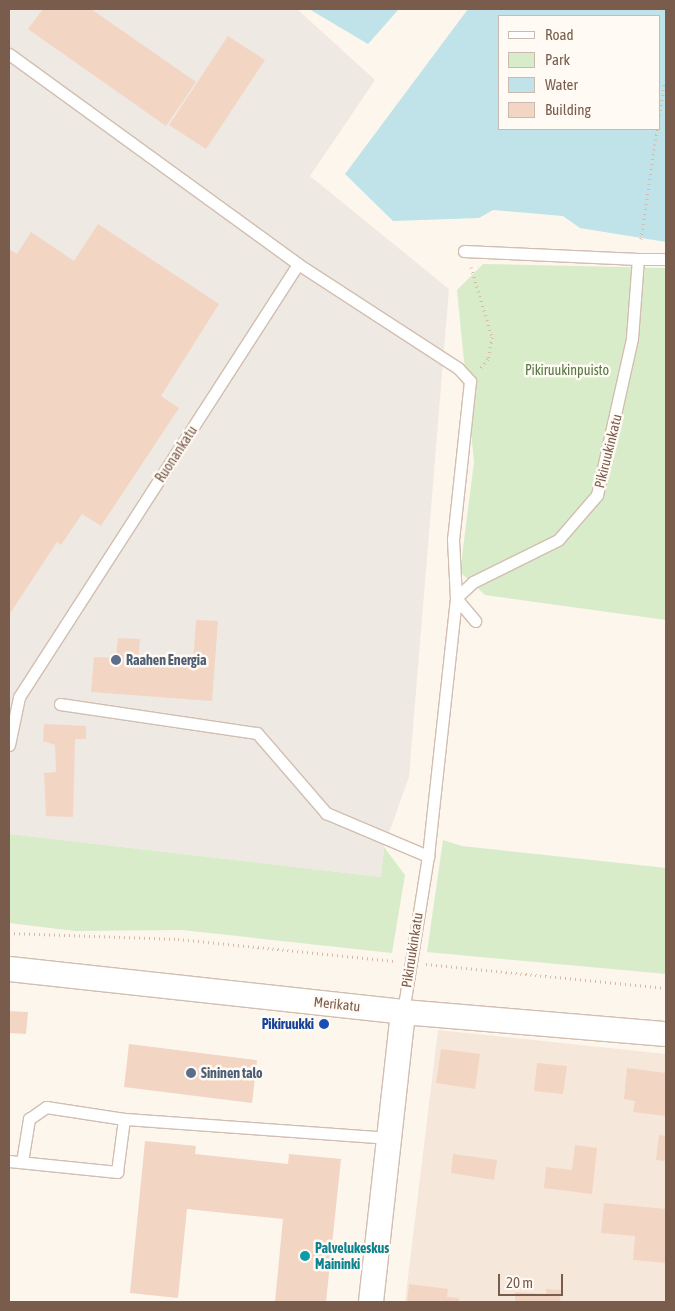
<!DOCTYPE html>
<html>
<head>
<meta charset="utf-8">
<style>
  body { margin:0 }
  #map { position:relative; width:675px; height:1311px; overflow:hidden; background:#fdf6ec; font-family:"Asap Condensed",sans-serif }
  div>[style] { position:absolute }
  [style*='--x'] { left:calc(var(--x)*1px); top:calc(var(--y)*1px); width:calc(var(--w)*1px); rotate:calc(var(--a)*1deg) }
  .residential>* { inset:0; background:#f5e8da }
  .industrial>* { inset:0; background:#efe9e4 }
  .green>* { inset:0; background:#d8ecc9 }
  .water>* { inset:0; background:#bfe3e8 }
  .building>* { inset:0; background:#f3d5c3 }
  .path>* { height:3px; margin-top:-1.5px; transform-origin:0; background:repeating-linear-gradient(90deg,#d9b8a5 0 1px,transparent 0 5px) }
  .roads { filter:drop-shadow(1px 0 #d1beb0) drop-shadow(-1px 0 #d1beb0) drop-shadow(0 1px #d1beb0) drop-shadow(0 -1px #d1beb0) }
  .service>* { height:11px; margin:-5.5px; padding:0 5.5px; transform-origin:5.5px; border-radius:5.5px; background:#fff }
  .minor>* { height:24px; margin:-12px; padding:0 12px; transform-origin:12px; border-radius:12px; background:#fff }
  .dots>* { width:14px; height:14px; translate:-50% -50%; box-sizing:border-box; border:2px solid #fffaf3; border-radius:50% }
  span { translate:-50% -50%; white-space:nowrap; text-align:center; line-height:1.15; -webkit-text-stroke:5px #fffaf3; paint-order:stroke }
  .park-label { font-size:14px; color:#537a41 }
  .street-label { font-size:14px; color:#7a5c4d }
  .service-label { font-size:14px; color:#4e5e75; font-weight:700 }
  .left { translate:0 -50%; text-align:left }
  .transit-label { font-size:14px; color:#164399; font-weight:700 }
  .right { translate:-100% -50%; text-align:right }
  .culture-label { font-size:14px; color:#0d838f; font-weight:700 }
  .frame { position:absolute; inset:0; border:10px solid #7a5c4d; pointer-events:none }
  .legend { position:absolute; left:498px; top:15px; width:162px; height:115px; box-sizing:border-box; background:#fffaf3; border:1px solid #cabbb1; margin:0; padding:6px 9px; list-style:none; font-size:15px; color:#7a5c4d }
  .legend li { display:flex; align-items:center; gap:10px; height:25px }
  .legend b { width:25px; border:1px solid #cabbb1 }
  .scale { position:absolute; left:498px; top:1274px; width:65px; height:22px; box-sizing:border-box; border:2px solid #7a5c4d; border-top:0; padding-left:6px; font-size:15px; line-height:18px; white-space:nowrap; color:#7a5c4d; -webkit-text-stroke:4px #fffaf3; paint-order:stroke }
</style>
</head>
<body>
<div id="map">
  <div class="residential">
    <div style="clip-path:polygon(438px 1030px,666px 1054px,666px 1302px,405px 1302px)"></div>
  </div>
  <div class="industrial">
    <div style="clip-path:polygon(9px 9px,297px 9px,375px 80px,310px 176px,449px 289px,409px 777px,384px 847px,381px 877px,9px 834px)"></div>
  </div>
  <div class="green">
    <div style="clip-path:polygon(483px 264px,666px 268px,666px 620px,485px 595px,460px 572px,474px 462px,457px 290px)"></div>
    <div style="clip-path:polygon(9px 834px,381px 877px,384px 847px,405px 875px,392px 953px,182px 930px,75px 931px,9px 923px)"></div>
    <div style="clip-path:polygon(443px 840px,462px 846px,666px 868px,666px 974px,427px 952px)"></div>
  </div>
  <div class="water">
    <div style="clip-path:polygon(309px 9px,399px 9px,368px 44px)"></div>
    <div style="clip-path:polygon(evenodd,468px 9px,666px 9px,666px 242px,580px 228px,563px 216px,493px 210px,479px 218px,393px 221px,345px 174px,468px 9px,499px 16px,659px 16px,659px 129px,499px 129px,499px 16px)"></div>
  </div>
  <div class="building">
    <div style="clip-path:polygon(43px 9px,91px 9px,196px 82px,166px 126px,28px 29px)"></div>
    <div style="clip-path:polygon(228px 36px,265px 60px,206px 149px,169px 125px)"></div>
    <div style="clip-path:polygon(98px 224px,219px 304px,161px 396px,179px 408px,101px 526px,82px 514px,61px 545px,57px 542px,9px 615px,9px 249px,17px 254px,31px 232px,74px 261px)"></div>
    <div style="clip-path:polygon(196px 620px,218px 621px,212px 701px,91px 692px,94px 657px,116px 658px,118px 638px,140px 639px,138px 662px,193px 666px)"></div>
    <div style="clip-path:polygon(44px 724px,86px 726px,86px 739px,75px 739px,73px 817px,46px 816px,44px 773px,56px 772px,55px 745px,43px 741px)"></div>
    <div style="clip-path:polygon(9px 1011px,28px 1012px,26px 1034px,9px 1033px)"></div>
    <div style="clip-path:polygon(129px 1044px,257px 1060px,252px 1103px,124px 1087px)"></div>
    <div style="clip-path:polygon(441px 1049px,480px 1054px,475px 1089px,436px 1083px)"></div>
    <div style="clip-path:polygon(537px 1063px,567px 1066px,563px 1094px,534px 1091px)"></div>
    <div style="clip-path:polygon(627px 1068px,666px 1073px,666px 1116px,633px 1112px,635px 1101px,624px 1099px)"></div>
    <div style="clip-path:polygon(659px 1135px,666px 1136px,666px 1161px,656px 1160px)"></div>
    <div style="clip-path:polygon(145px 1141px,196px 1146px,195px 1154px,288px 1164px,289px 1154px,341px 1159px,326px 1302px,275px 1302px,283px 1219px,187px 1209px,178px 1298px,130px 1293px)"></div>
    <div style="clip-path:polygon(575px 1145px,597px 1148px,592px 1194px,544px 1188px,546px 1167px,572px 1170px)"></div>
    <div style="clip-path:polygon(453px 1154px,497px 1160px,494px 1180px,451px 1173px)"></div>
    <div style="clip-path:polygon(604px 1203px,666px 1209px,666px 1263px,633px 1260px,635px 1236px,601px 1233px)"></div>
    <div style="clip-path:polygon(409px 1284px,448px 1289px,447px 1297px,459px 1298px,459px 1302px,407px 1302px)"></div>
    <div style="clip-path:polygon(546px 1289px,561px 1290px,560px 1302px,515px 1302px,515px 1292px,546px 1294px)"></div>
  </div>
  <div class="path">
    <div style="--x:659;--y:120;--w:36;--a:-82"></div>
    <div style="--x:641;--y:239;--w:111;--a:-81.7"></div>
    <div style="--x:471;--y:267;--w:73;--a:73.3"></div>
    <div style="--x:492;--y:337;--w:22;--a:100"></div>
    <div style="--x:488;--y:359;--w:13;--a:129"></div>
    <div style="--x:9;--y:933;--w:169;--a:2"></div>
    <div style="--x:178;--y:939;--w:217;--a:5.8"></div>
    <div style="--x:426;--y:964;--w:241;--a:5.7"></div>
  </div>
  <div class="roads">
    <div class="service">
      <div style="--x:9;--y:54;--w:357;--a:36"></div>
      <div style="--x:464;--y:251;--w:174;--a:2.6"></div>
      <div style="--x:60;--y:704;--w:199;--a:8.4"></div>
      <div style="--x:257;--y:733;--w:106;--a:49.2"></div>
      <div style="--x:326;--y:813;--w:111;--a:22.9"></div>
      <div style="--x:9;--y:745;--w:49;--a:-78.2"></div>
      <div style="--x:19;--y:697;--w:515;--a:-57.2"></div>
      <div style="--x:298;--y:264;--w:191;--a:33"></div>
      <div style="--x:458;--y:368;--w:18;--a:47"></div>
      <div style="--x:470;--y:381;--w:159;--a:96.1"></div>
      <div style="--x:453;--y:539;--w:59;--a:87.1"></div>
      <div style="--x:456;--y:598;--w:30;--a:50"></div>
      <div style="--x:403;--y:1012;--w:158;--a:-80.9"></div>
      <div style="--x:428;--y:856;--w:260;--a:-83.8"></div>
      <div style="--x:456;--y:598;--w:23;--a:-43"></div>
      <div style="--x:473;--y:582;--w:95;--a:-26.3"></div>
      <div style="--x:558;--y:540;--w:60;--a:-49.1"></div>
      <div style="--x:597;--y:495;--w:161;--a:-77.4"></div>
      <div style="--x:632;--y:338;--w:79;--a:-85.7"></div>
      <div style="--x:638;--y:259;--w:28;--a:0"></div>
      <div style="--x:9;--y:1161;--w:109;--a:5.8"></div>
      <div style="--x:117;--y:1172;--w:53;--a:-82.5"></div>
      <div style="--x:22;--y:1162;--w:44;--a:-80.8"></div>
      <div style="--x:29;--y:1119;--w:21;--a:-35"></div>
      <div style="--x:46;--y:1107;--w:79;--a:8.7"></div>
      <div style="--x:124;--y:1119;--w:265;--a:4.1"></div>
    </div>
    <div class="minor">
      <div style="--x:9;--y:969;--w:396;--a:6.2"></div>
      <div style="--x:403;--y:1012;--w:264;--a:4.8"></div>
      <div style="--x:371;--y:1302;--w:292;--a:-83.7"></div>
    </div>
  </div>
  <div class="dots">
    <div style="left:116px;top:660px;background:#5c6f8a"></div>
    <div style="left:324px;top:1024px;background:#1a4fb4"></div>
    <div style="left:191px;top:1073px;background:#5c6f8a"></div>
    <div style="left:305px;top:1256px;background:#0f9aa8"></div>
  </div>
  <div class="park-label">
    <span style="left:567px;top:370px">Pikiruukinpuisto</span>
  </div>
  <div class="street-label">
    <span style="left:608px;top:451px;rotate:-76deg">Pikiruukinkatu</span>
    <span style="left:176px;top:454px;rotate:-57deg">Ruonankatu</span>
    <span style="left:412px;top:950px;rotate:-81deg">Pikiruukinkatu</span>
    <span style="left:337px;top:1004px;rotate:6deg">Merikatu</span>
  </div>
  <div class="service-label">
    <span class="left" style="left:126px;top:660px">Raahen Energia</span>
    <span class="left" style="left:201px;top:1073px">Sininen talo</span>
  </div>
  <div class="transit-label">
    <span class="right" style="left:314px;top:1024px">Pikiruukki</span>
  </div>
  <div class="culture-label">
    <span class="left" style="left:315px;top:1256px">Palvelukeskus<br>Maininki</span>
  </div>
  <div class="frame"></div>
  <ul class="legend">
  <li><b style="height:6px;background:#fff"></b>Road</li>
  <li><b style="height:14px;background:#d8ecc9"></b>Park</li>
  <li><b style="height:14px;background:#bfe3e8"></b>Water</li>
  <li><b style="height:14px;background:#f3d5c3"></b>Building</li>
  </ul>
  <div class="scale">20 m</div>
</div>
</body>
</html>
